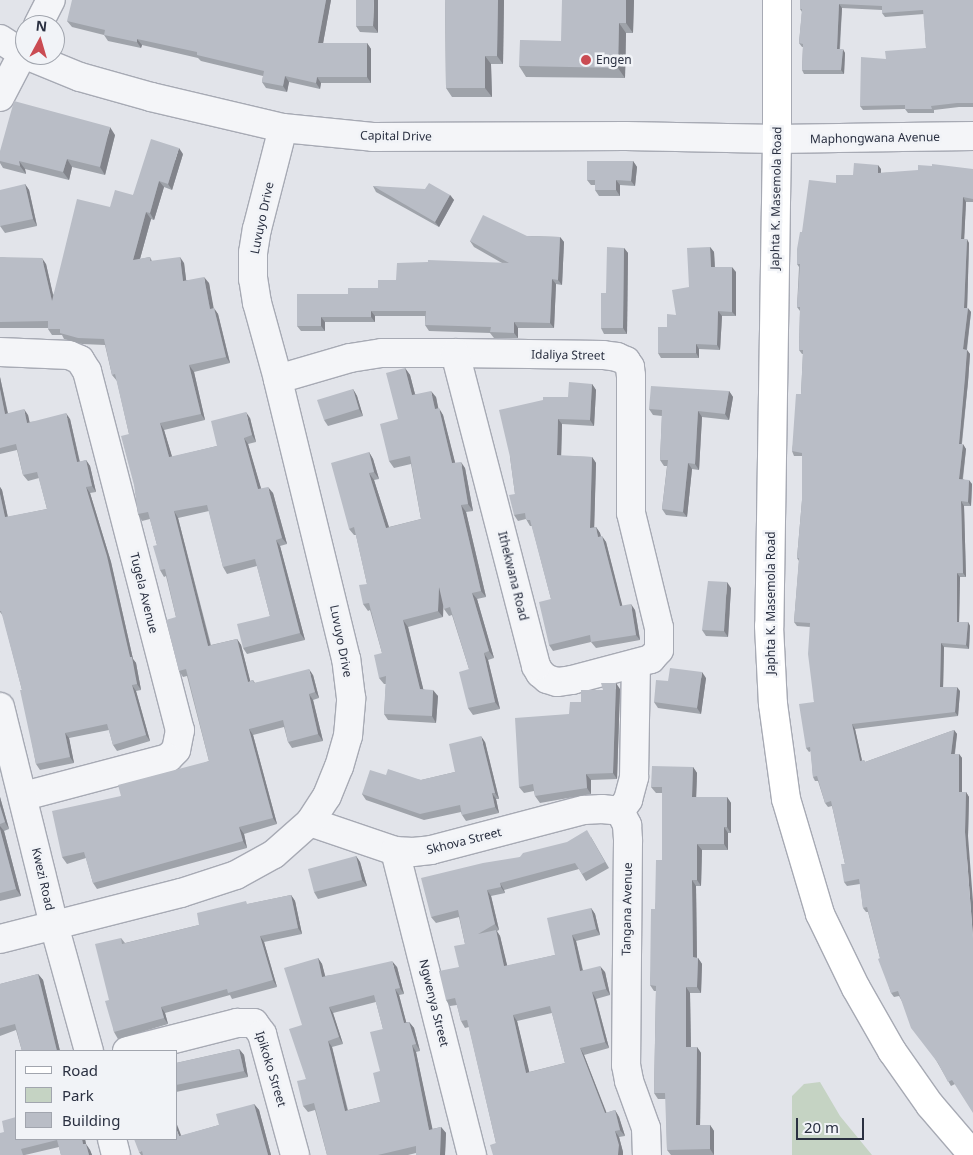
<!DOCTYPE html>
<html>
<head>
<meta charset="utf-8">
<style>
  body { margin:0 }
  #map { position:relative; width:973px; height:1155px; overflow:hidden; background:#e2e4ea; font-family:"Noto Sans",sans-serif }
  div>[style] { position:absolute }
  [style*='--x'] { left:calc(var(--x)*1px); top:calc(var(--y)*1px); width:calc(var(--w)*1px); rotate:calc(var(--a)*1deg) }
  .green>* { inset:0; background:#c5d3c3 }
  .roads { filter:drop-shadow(1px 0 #a7aab4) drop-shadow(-1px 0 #a7aab4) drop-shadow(0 1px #a7aab4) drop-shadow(0 -1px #a7aab4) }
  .minor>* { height:28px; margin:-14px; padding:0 14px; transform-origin:14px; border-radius:14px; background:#f4f5f8 }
  .major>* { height:28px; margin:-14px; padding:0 14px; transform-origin:14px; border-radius:14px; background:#fff }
  .wall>* { inset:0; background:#9fa3aa }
  .shaded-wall>* { inset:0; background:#82848b }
  .building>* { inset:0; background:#b9bdc6 }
  .dots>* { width:14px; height:14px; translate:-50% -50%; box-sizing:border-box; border:2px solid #f1f3f7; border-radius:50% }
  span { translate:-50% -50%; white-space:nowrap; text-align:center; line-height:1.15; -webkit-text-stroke:5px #f1f3f7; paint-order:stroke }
  .poi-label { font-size:12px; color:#2a3041 }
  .left { translate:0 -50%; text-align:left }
  .street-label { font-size:12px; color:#2a3041 }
  .legend { position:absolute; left:15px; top:1050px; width:162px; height:90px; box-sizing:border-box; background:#f1f3f7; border:1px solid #a1a5ae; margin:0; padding:6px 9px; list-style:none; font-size:15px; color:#2a3041 }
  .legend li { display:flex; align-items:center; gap:10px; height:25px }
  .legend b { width:25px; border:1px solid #a1a5ae }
  .north { position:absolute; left:15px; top:15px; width:50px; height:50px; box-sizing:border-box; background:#f1f3f7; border:1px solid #a1a5ae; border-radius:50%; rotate:6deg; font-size:14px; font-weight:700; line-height:20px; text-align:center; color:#2a3041 }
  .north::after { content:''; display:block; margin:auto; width:18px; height:22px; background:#ca4b52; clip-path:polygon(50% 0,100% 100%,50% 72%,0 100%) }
  .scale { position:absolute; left:796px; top:1118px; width:68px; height:22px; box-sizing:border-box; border:2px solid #2a3041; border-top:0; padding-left:6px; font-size:15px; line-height:18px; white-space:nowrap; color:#2a3041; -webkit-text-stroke:4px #f1f3f7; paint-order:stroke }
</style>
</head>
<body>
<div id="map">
  <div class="green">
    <div style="clip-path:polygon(820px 1082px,840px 1116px,872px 1155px,792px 1155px,792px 1096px,804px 1084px)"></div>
  </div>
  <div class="roads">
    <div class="minor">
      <div style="--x:38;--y:25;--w:28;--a:-63"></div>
      <div style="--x:0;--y:39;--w:30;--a:33"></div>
      <div style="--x:26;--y:55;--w:58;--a:22.2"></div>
      <div style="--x:80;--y:77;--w:74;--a:15.7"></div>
      <div style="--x:151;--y:97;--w:136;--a:13.2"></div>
      <div style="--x:283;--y:128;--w:90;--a:5.7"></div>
      <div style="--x:373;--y:137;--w:253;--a:-0.2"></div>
      <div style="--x:626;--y:136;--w:151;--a:1.1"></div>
      <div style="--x:777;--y:139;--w:196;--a:-0.9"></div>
      <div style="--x:0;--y:97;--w:54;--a:-62.5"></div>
      <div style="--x:0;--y:352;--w:69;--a:2.5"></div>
      <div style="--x:69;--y:355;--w:12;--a:24"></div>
      <div style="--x:80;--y:360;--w:13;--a:58"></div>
      <div style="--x:87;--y:371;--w:371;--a:75.5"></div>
      <div style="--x:180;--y:730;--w:20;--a:101"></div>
      <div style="--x:176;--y:750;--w:11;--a:135"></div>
      <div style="--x:168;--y:758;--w:149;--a:165.2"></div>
      <div style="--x:278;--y:379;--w:75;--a:-16.3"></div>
      <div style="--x:350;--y:358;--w:32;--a:-9"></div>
      <div style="--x:382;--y:353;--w:73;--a:0"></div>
      <div style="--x:455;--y:353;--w:148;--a:0.8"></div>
      <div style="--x:603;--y:355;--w:14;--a:8"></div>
      <div style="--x:617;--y:357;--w:10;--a:24"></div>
      <div style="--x:626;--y:361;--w:7;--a:56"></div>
      <div style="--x:630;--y:367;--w:9;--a:84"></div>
      <div style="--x:631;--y:376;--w:137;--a:90"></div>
      <div style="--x:631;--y:513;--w:118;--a:76.3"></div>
      <div style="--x:659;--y:628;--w:22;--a:90"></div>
      <div style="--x:659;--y:650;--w:12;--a:132"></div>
      <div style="--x:651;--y:659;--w:82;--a:165.1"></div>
      <div style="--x:572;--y:680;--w:15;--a:172"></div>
      <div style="--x:557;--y:682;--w:10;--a:-163"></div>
      <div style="--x:547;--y:679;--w:9;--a:-139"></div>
      <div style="--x:540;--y:673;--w:8;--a:-120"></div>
      <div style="--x:536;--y:666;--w:323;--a:-104.5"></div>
      <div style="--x:0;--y:707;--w:225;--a:76.1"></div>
      <div style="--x:54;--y:925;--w:131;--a:74.5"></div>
      <div style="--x:620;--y:811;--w:16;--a:63"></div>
      <div style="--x:627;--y:825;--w:16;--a:86"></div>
      <div style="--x:628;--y:841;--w:224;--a:90.5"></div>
      <div style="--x:626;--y:1065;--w:16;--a:79"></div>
      <div style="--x:629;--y:1081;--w:50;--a:70.1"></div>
      <div style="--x:646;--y:1128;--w:27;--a:88"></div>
      <div style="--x:620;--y:811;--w:14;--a:-54"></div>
      <div style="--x:628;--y:800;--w:24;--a:-75"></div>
      <div style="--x:634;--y:777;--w:112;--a:-89"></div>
      <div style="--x:310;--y:822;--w:90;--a:18.8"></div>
      <div style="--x:395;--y:851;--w:18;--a:3"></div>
      <div style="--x:413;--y:852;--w:18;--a:-6"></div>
      <div style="--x:431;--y:850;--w:158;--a:-14.7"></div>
      <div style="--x:584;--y:810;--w:18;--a:-3"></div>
      <div style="--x:602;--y:809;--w:18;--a:6"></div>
      <div style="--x:395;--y:851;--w:314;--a:75.8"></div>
      <div style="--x:0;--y:939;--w:187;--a:-14.3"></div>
      <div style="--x:181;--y:893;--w:58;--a:-18.1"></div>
      <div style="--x:236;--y:875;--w:43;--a:-28.9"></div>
      <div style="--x:274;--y:854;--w:48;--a:-41.6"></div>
      <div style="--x:310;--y:822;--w:31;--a:-57"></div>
      <div style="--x:327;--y:796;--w:31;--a:-68"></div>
      <div style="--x:339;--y:767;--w:32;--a:-74"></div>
      <div style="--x:348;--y:736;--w:38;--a:-85"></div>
      <div style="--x:351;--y:698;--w:39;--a:-97"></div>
      <div style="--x:346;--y:659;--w:288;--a:-103.7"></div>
      <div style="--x:278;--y:379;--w:79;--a:-105.4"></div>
      <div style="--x:257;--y:303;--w:24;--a:-99"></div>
      <div style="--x:253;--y:279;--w:26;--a:-90"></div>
      <div style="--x:253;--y:253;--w:24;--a:-81"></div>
      <div style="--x:257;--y:229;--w:104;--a:-75.6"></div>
      <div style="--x:127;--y:1051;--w:114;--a:-14.3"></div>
      <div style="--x:237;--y:1023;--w:17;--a:0"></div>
      <div style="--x:254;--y:1023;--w:14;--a:54"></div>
      <div style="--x:262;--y:1034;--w:125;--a:74.7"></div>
      <div style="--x:112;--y:1139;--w:16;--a:76"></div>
    </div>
    <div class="major">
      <div style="--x:777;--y:0;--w:139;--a:90"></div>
      <div style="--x:777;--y:139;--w:487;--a:90.9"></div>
      <div style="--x:769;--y:626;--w:78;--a:87.1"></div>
      <div style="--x:773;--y:704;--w:96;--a:82.2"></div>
      <div style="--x:786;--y:799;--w:120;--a:73.5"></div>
      <div style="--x:820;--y:914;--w:82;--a:64.1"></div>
      <div style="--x:856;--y:988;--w:73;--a:60.3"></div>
      <div style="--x:892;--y:1051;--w:66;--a:54.9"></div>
      <div style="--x:930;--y:1105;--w:66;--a:49.3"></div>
    </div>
  </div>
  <div class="wall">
    <div style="clip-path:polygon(331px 0,323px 43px,367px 43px,371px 49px,371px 83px,321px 83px,320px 89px,289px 82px,287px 92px,266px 88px,262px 82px,263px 76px,201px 61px,198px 58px,142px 45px,141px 48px,108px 41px,104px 35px,72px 27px,67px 21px)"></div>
    <div style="clip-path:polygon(356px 0,378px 33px,360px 32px,356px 26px)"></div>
    <div style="clip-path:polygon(445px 0,504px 0,503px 64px,491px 64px,492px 97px,452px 97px,446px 88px)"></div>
    <div style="clip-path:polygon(634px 0,633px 33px,626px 33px,625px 78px,526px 77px,519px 66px,561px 41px)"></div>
    <div style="clip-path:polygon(800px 0,973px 0,973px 107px,959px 107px,934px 110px,934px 113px,908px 113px,905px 109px,863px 110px,860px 106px,886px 59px,926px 48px,924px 14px,885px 17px,882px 13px,882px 10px,842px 8px,840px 49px,845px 53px,844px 74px,804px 74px,802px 70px,803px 47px,802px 47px,799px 43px,802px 12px,800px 9px)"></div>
    <div style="clip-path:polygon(115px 135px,105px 175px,72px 167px,69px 180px,25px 169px,26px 174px,3px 168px,0 163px,0 151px)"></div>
    <div style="clip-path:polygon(183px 154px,172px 190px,164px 187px,154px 220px,151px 219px,140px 259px,150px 257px,152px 261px,184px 263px,186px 280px,209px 283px,213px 308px,218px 314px,230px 363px,194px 372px,205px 420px,164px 430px,172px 457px,217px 446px,250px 418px,256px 442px,248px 444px,261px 489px,273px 493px,287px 544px,280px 546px,305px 640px,247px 654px,243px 648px,270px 616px,257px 566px,227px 574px,223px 567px,209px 511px,178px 518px,211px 645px,237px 639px,241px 645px,250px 681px,253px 680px,255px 683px,313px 675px,319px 698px,313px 700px,323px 741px,292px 748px,288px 742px,284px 727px,253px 735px,277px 824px,244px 834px,247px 848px,97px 889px,93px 883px,86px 858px,67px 864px,62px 857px,121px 796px,209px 761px,187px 676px,183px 677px,179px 671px,176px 617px,166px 576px,164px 577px,160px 570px,157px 545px,150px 519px,142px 521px,138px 514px,129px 434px,117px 381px,112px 375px,105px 345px,82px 344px,64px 339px,62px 335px,52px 335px,48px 329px,48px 328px,0 328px,0 257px,46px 264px,53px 295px,110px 207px,133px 195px)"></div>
    <div style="clip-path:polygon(633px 161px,637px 167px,635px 186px,620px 185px,620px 196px,599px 196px,595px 190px,595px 185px,591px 185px,587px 180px)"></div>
    <div style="clip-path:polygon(881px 169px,881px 173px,973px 169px,973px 202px,966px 202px,964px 239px,969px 243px,967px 308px,971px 312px,967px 350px,970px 354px,968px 382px,962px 444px,966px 449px,963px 479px,972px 484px,971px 506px,964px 506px,966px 577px,960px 577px,959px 622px,968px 622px,970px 626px,969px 649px,944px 647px,943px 687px,960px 691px,958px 716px,855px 729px,862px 761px,864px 760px,865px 762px,954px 730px,957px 734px,955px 754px,959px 754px,962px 758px,962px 792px,966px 792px,969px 797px,968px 836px,955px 1084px,951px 1086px,899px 996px,894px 997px,891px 993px,880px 958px,868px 912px,866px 912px,863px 908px,860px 884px,847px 886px,844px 882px,845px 864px,832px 806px,828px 807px,825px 803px,818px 781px,815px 781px,813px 777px,811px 751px,809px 752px,806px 748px,814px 702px,810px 627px,797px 626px,794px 622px,799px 561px,797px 558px,802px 500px,802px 456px,794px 456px,792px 451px,801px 394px,803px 354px,802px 354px,799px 350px,800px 311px,797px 307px,799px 267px,797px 264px,802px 232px,836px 183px)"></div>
    <div style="clip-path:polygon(25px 184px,29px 190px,37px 226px,5px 233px,0 226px)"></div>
    <div style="clip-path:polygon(373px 186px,450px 195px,454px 200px,439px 227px,376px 192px)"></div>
    <div style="clip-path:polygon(527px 236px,560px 237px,564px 242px,562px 285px,556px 284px,554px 328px,518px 328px,518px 338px,494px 338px,490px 333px,429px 331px,425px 325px,425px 316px,375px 316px,375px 322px,325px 322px,325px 331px,301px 331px,297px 326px,348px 294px,378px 288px,396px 280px,502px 263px,474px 247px,470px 241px)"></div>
    <div style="clip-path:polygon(710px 247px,714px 252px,715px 267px,736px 272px,736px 316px,722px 316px,720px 350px,699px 349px,699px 358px,661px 358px,658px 353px,667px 327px,676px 315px)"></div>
    <div style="clip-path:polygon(624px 248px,628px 253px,627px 334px,604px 334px,601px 328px,606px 293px)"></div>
    <div style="clip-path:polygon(405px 368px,410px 375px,415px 394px,436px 397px,438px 409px,443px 415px,455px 463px,465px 468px,473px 511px,466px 512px,486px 597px,477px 599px,494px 658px,488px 660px,500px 709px,473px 715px,468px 708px,469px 669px,452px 615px,449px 616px,444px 609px,443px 605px,443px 617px,408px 627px,423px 689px,438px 696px,436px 723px,388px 720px,384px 714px,386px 684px,384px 684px,379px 678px,382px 653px,370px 610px,368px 611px,363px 604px,367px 584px,356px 535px,354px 535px,349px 529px,369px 452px,373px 459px,379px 479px,374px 480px,389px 527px,421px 519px,411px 464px,394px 468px,389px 461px,398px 419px)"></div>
    <div style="clip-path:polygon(0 377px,8px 413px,28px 415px,29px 422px,70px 419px,80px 462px,86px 460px,90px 466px,96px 492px,90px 493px,111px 562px,133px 659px,136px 663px,141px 690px,136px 691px,150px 741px,117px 751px,113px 745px,109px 730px,69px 738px,74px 763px,40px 770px,36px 764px,22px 690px,3px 616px,0 612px,0 487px,2px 490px,8px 517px,47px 509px,39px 478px,28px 481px,23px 475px,17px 450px,0 454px)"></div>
    <div style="clip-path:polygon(592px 384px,596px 390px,594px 426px,562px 424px,561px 456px,592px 457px,596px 463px,594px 527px,596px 527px,600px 533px,601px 536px,606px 542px,622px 606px,635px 610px,640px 640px,596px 648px,591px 642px,553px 651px,549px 645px,551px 599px,532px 526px,530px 526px,526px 519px,518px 521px,514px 515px,515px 494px,510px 457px,568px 397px)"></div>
    <div style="clip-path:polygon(353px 389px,357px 396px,363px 416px,328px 426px,324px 420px)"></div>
    <div style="clip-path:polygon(729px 391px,733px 397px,729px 420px,702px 417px,699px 470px,692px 469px,687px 517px,666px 515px,662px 509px,667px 466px,664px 466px,660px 460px,662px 416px,653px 415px,649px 409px)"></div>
    <div style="clip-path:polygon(731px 588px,728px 637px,706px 636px,702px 630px)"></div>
    <div style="clip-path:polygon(706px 678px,701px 714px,658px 708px,654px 702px,668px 681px)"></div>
    <div style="clip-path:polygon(620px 689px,617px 779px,591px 780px,591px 794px,540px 803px,535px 796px,534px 791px,524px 793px,519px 787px,569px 714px,581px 702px,603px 690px)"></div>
    <div style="clip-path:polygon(485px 742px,499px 799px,496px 799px,499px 813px,466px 821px,462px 815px,461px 812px,424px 820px,366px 800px,362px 794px,386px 775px,421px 780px,455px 772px)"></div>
    <div style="clip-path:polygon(693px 767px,697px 773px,696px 797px,727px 797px,731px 803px,731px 833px,728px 833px,728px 850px,702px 850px,701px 886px,696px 886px,697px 958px,698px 958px,702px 964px,701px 993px,690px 993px,691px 1047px,697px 1047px,701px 1053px,700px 1125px,710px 1125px,714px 1131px,714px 1155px,671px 1155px,667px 1150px,666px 1099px,658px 1099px,654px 1093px,656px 991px,654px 991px,650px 985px,655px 909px,662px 860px,662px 793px,656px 793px,651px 787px)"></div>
    <div style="clip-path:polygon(0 797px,9px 829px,4px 831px,21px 896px,0 901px)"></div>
    <div style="clip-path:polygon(evenodd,591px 837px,609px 868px,586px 881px,579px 869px,504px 890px,505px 893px,491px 896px,499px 930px,497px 931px,500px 936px,507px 966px,555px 955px,591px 908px,595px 914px,600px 935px,576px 941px,583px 970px,605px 972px,610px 995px,596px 999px,609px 1048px,584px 1055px,606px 1113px,615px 1110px,619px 1117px,625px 1136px,619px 1137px,623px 1152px,496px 1143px,469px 1027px,465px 1028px,461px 1021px,457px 1005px,450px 1006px,446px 1000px,459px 967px,465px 944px,459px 917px,436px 923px,431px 917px,520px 857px,591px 837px,552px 1013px,565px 1063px,529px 1072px,517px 1021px,552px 1013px)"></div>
    <div style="clip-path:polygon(356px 856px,360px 862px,367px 886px,318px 899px,314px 892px)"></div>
    <div style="clip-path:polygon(291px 895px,295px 901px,302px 934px,264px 942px,277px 987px,232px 999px,230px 995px,165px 1013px,168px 1024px,118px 1039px,114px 1032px,109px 1000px,121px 938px,125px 943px,199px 925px,248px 904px)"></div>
    <div style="clip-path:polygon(evenodd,318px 958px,322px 964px,325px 976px,397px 967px,404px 994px,399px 995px,406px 1022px,409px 1022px,414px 1028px,420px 1051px,416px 1052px,432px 1129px,441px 1127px,446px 1133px,445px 1155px,416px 1155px,416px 1153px,408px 1155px,327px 1155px,315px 1110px,308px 1112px,303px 1106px,306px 1079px,302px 1025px,318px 958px,376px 1002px,383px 1029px,380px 1071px,380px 1102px,348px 1110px,332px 1047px,343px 1044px,333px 1013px,376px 1002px)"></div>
    <div style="clip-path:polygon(38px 974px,43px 980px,60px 1051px,22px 1051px,16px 1030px,0 1036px,0 984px)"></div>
    <div style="clip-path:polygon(239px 1049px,244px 1055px,248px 1077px,176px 1092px,176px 1063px)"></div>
    <div style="clip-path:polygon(254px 1104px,259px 1110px,271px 1155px,141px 1155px,139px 1152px,181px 1136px,219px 1125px)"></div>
    <div style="clip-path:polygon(4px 1132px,16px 1139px,85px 1139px,86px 1144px,90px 1150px,92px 1155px,61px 1155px,59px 1147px,25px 1155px,0 1155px)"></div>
  </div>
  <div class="shaded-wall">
    <div style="clip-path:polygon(326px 0,331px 0,322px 49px,318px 43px)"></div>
    <div style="clip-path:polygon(374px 0,378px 0,378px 33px,373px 26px)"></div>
    <div style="clip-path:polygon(498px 0,504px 0,503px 64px,497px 56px)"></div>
    <div style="clip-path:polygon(626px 0,634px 0,633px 33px,626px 23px)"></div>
    <div style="clip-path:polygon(839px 4px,842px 8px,839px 53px,837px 49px)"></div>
    <div style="clip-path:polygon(619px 23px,626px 33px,625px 78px,618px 68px)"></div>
    <div style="clip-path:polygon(137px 39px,142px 45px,141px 48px,137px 42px)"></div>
    <div style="clip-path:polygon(367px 43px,371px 49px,371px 83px,367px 77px)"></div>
    <div style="clip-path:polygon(843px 49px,845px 53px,844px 74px,841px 70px)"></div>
    <div style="clip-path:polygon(485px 56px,491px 64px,492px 97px,485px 88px)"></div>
    <div style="clip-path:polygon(285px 76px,289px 82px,287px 92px,283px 86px)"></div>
    <div style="clip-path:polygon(317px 77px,321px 83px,320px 89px,316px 83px)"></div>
    <div style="clip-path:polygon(110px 127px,115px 135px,105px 175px,100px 167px)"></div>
    <div style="clip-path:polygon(179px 148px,183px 154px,172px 190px,168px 184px)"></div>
    <div style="clip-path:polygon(67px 159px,72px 167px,69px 180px,63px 172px)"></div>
    <div style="clip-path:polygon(19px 161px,25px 169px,26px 174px,20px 166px)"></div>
    <div style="clip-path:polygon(633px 161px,637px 167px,635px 186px,631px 181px)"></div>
    <div style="clip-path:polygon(878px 165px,881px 169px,881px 177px,878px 173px)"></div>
    <div style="clip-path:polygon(616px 180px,620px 185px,620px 196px,616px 190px)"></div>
    <div style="clip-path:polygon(159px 181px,164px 187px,154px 220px,150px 213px)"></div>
    <div style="clip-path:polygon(25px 184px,29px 190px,37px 226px,33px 219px)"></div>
    <div style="clip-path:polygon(450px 195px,454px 200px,439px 227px,435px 222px)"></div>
    <div style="clip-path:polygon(963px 197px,966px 202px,964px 243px,961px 239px)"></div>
    <div style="clip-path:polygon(146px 212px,151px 219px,138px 266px,133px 260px)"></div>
    <div style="clip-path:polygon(560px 237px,564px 242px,562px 285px,558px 280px)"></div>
    <div style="clip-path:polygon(967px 239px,969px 243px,967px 312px,964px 308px)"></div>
    <div style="clip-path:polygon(710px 247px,714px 252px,715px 272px,711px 267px)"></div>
    <div style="clip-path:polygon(624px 248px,628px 253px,627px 334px,623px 328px)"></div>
    <div style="clip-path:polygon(180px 257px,184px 263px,187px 287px,183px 281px)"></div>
    <div style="clip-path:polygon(42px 258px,46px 264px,56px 308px,52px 301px)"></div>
    <div style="clip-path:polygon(732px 267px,736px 272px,736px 316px,732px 312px)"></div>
    <div style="clip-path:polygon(204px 277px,209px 283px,215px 315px,210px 309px)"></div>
    <div style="clip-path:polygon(552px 279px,556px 284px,554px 328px,550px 323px)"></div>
    <div style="clip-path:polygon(214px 308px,218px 314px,230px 363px,226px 357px)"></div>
    <div style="clip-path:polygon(968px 308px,971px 312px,966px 354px,963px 349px)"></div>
    <div style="clip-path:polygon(371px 311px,375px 316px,375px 322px,371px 317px)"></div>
    <div style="clip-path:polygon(718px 311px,722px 316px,720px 350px,717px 345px)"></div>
    <div style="clip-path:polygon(321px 317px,325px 322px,325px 331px,321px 326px)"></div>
    <div style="clip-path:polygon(514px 322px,518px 328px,518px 338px,514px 333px)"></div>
    <div style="clip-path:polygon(696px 344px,699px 349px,699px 358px,696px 353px)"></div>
    <div style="clip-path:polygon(967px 350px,970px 354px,968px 382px,961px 448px,959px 444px)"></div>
    <div style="clip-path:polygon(189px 365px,194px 372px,205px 420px,201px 414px)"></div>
    <div style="clip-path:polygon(405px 368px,410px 375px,417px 402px,412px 395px)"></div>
    <div style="clip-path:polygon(0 377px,9px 420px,5px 414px,0 389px)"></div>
    <div style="clip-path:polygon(592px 384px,596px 390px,594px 426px,590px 420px)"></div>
    <div style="clip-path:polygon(353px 389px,357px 396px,363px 416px,359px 409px)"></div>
    <div style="clip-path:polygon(431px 391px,436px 397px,440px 416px,435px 409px)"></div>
    <div style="clip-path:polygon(729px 391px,733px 397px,729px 420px,725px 414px)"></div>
    <div style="clip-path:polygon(439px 408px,443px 415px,457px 470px,452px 463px)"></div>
    <div style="clip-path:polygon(24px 409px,28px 415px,31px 428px,27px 423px)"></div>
    <div style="clip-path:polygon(698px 411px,702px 417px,699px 470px,695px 464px)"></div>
    <div style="clip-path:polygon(246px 412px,250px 418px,256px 442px,252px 435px)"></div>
    <div style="clip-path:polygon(66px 413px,70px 419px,81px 468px,77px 462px)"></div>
    <div style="clip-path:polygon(558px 419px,562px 424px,561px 461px,557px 455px)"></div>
    <div style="clip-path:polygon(160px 423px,164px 430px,174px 463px,169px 457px)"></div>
    <div style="clip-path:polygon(244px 438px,248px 444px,263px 495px,258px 489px)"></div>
    <div style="clip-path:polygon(963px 444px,966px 449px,962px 483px,959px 479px)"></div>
    <div style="clip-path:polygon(369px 452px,373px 459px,379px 479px,374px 472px)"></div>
    <div style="clip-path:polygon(592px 457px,596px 463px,594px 534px,590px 528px)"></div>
    <div style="clip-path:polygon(86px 460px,90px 466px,96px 492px,92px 486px)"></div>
    <div style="clip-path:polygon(461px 462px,465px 468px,473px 511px,468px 504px)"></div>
    <div style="clip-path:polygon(688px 463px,692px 469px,687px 517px,683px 512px)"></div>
    <div style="clip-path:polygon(369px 473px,374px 480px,391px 534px,386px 528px)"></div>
    <div style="clip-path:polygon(969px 480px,972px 484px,971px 506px,968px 502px)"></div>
    <div style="clip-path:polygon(0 487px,2px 490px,9px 523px,5px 517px,0 494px)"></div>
    <div style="clip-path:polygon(86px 487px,90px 493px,111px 562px,133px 659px,136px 663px,141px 690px,137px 684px,130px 657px)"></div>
    <div style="clip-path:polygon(268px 487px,273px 493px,287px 544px,282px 538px)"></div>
    <div style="clip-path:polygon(961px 501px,964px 506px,966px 577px,963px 573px)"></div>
    <div style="clip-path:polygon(461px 505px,466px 512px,486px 597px,481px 591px)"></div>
    <div style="clip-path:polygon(174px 511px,178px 518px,212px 652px,208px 646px)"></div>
    <div style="clip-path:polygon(596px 527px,600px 533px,602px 543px,598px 537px)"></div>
    <div style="clip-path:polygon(602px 536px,606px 542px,624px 612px,620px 606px)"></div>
    <div style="clip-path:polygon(276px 540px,280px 546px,305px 640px,300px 633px)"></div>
    <div style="clip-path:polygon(957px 573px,960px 577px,959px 626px,957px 622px)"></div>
    <div style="clip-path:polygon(727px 582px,731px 588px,728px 637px,724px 631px)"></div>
    <div style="clip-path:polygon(439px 587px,444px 594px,443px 617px,438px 611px)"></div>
    <div style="clip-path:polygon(472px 593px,477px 599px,494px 658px,489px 651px)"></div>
    <div style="clip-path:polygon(631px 604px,635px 610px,640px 640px,636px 635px)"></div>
    <div style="clip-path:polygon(403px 620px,408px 627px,425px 696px,420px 689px)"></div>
    <div style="clip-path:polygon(968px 622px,970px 626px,969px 649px,966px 645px)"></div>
    <div style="clip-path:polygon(237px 639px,241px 645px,252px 688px,248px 682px)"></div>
    <div style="clip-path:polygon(941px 643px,944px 647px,943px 691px,940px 687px)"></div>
    <div style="clip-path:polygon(484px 653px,488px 660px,500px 709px,495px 702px)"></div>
    <div style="clip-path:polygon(309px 669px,313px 675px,319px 698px,315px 692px)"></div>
    <div style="clip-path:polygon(702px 672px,706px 678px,701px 714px,697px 708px)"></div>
    <div style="clip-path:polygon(616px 683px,620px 689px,617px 779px,613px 773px)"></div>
    <div style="clip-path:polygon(132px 685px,136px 691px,150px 741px,146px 735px)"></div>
    <div style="clip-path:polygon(957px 687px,960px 691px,958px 716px,955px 712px)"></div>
    <div style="clip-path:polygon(433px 690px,438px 696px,436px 723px,432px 716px)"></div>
    <div style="clip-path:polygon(309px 694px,313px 700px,323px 741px,318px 734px)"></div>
    <div style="clip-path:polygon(852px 724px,855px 729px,863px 765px,860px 761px)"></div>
    <div style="clip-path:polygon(249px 729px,253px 735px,277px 824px,273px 818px)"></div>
    <div style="clip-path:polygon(954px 730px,957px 734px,954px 758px,951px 754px)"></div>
    <div style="clip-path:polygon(65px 733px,69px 738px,74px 763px,70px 757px)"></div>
    <div style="clip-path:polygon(481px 736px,485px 742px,499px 799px,495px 793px)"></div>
    <div style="clip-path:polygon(959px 754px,962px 758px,962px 796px,959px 792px)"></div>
    <div style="clip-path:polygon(693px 767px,697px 773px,696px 803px,692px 797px)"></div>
    <div style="clip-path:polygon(586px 774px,591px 780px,591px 794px,587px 788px)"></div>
    <div style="clip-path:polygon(966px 792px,969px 797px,968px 836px,973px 902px,973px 938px,965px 832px)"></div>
    <div style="clip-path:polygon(492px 793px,496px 799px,499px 813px,495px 807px)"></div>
    <div style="clip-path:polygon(0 797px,9px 829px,5px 822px,0 806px)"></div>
    <div style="clip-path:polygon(727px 797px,731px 803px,731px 833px,727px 827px)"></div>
    <div style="clip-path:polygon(0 826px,4px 831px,21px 896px,16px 889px,0 829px)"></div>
    <div style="clip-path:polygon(239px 827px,244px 834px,247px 848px,243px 841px)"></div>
    <div style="clip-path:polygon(724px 827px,728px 833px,728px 850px,724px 844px)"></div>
    <div style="clip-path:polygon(697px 844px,702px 850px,701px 886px,697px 880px)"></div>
    <div style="clip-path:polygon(356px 856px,360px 862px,367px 886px,362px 880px)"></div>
    <div style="clip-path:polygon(692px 880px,696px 886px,697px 963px,693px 957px)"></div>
    <div style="clip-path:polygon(500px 883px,504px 890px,505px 893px,501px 887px)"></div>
    <div style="clip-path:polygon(487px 890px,491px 896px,499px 930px,495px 924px)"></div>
    <div style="clip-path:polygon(291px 895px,295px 901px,302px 934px,298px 928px)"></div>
    <div style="clip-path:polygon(591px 908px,595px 914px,600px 935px,596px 929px)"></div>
    <div style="clip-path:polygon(496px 930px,500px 936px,509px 973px,504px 966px)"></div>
    <div style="clip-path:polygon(572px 935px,576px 941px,584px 977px,580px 971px)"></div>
    <div style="clip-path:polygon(260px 936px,264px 942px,277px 987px,273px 980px)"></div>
    <div style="clip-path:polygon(318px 958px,322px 964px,327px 983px,322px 977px)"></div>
    <div style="clip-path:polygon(698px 958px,702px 964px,701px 993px,697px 987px)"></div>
    <div style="clip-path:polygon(392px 961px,397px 967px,404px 994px,400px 988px)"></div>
    <div style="clip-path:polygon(600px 966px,605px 972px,610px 995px,606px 989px)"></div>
    <div style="clip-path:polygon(38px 974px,43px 980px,60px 1051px,57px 1051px)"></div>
    <div style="clip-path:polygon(686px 987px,690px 993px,691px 1053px,686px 1047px)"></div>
    <div style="clip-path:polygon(395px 989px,399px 995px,408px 1029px,404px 1023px)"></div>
    <div style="clip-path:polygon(592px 992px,596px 999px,609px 1048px,605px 1042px)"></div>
    <div style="clip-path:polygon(161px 1007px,165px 1013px,168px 1024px,164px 1018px)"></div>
    <div style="clip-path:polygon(329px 1007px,333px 1013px,343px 1044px,339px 1037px)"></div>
    <div style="clip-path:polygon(513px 1015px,517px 1021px,531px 1079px,526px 1073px)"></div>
    <div style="clip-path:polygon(409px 1022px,414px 1028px,420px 1051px,416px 1044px)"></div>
    <div style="clip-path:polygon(328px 1041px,332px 1047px,349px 1117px,345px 1111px)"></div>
    <div style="clip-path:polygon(412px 1045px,416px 1052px,434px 1136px,429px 1130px)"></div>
    <div style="clip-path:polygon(697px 1047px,701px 1053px,700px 1131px,696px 1125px)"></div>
    <div style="clip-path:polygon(580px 1048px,584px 1055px,609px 1119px,605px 1113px)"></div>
    <div style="clip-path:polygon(239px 1049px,244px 1055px,248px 1077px,244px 1071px)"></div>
    <div style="clip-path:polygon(254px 1104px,259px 1110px,271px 1155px,268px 1155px)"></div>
    <div style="clip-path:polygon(615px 1110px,619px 1117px,625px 1136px,620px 1130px)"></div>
    <div style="clip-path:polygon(176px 1122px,184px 1143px,179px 1136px,176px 1128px)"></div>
    <div style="clip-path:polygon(710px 1125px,714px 1131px,714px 1155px,710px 1149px)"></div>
    <div style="clip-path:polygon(441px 1127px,446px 1133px,445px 1155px,440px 1155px)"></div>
    <div style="clip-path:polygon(615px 1131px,619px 1137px,623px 1152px,623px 1155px,618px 1155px)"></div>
    <div style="clip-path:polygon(82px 1139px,85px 1139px,87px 1150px,83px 1144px)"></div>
    <div style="clip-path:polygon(86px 1144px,90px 1150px,92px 1155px,89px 1155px)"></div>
  </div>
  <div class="building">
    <div style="clip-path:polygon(72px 0,326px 0,318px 43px,367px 43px,367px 77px,317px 77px,316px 83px,285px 76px,283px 86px,262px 82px,264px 71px,197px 55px,197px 52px,137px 39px,137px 42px,104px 35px,105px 30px,67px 21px)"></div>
    <div style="clip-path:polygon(356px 0,374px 0,373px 26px,356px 26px)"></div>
    <div style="clip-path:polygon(445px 0,498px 0,497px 56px,485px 56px,485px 88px,446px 88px)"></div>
    <div style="clip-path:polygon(562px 0,626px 0,626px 23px,619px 23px,618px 68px,519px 66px,520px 40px,561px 41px)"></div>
    <div style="clip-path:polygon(800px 0,973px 0,973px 103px,957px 103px,931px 106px,932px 109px,905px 109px,905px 105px,860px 106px,861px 57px,886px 59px,885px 51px,926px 48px,923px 10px,882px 13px,882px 6px,839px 4px,837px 49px,843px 49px,841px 70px,802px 70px,803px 44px,799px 43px,802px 9px,800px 9px)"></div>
    <div style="clip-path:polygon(14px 101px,110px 127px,100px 167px,67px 159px,63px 172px,19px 161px,20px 166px,0 161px,0 151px)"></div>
    <div style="clip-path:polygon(151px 139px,179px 148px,168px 184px,159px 181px,150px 213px,146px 212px,133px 260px,150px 257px,150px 261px,180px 257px,183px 281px,204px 277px,210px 309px,214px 308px,226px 357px,189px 365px,201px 414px,160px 423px,169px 457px,217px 446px,211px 421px,246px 412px,252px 435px,244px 438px,258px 489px,268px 487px,282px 538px,276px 540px,300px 633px,243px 648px,237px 624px,270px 616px,255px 559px,223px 567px,207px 505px,174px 511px,208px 646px,237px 639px,248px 682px,253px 680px,254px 683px,309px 669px,315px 692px,309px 694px,318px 734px,288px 742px,283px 720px,249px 729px,273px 818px,239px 827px,243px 841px,93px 883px,84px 852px,62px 857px,52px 811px,121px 796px,118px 785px,209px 761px,186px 669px,179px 671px,166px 620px,176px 617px,165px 569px,160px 570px,153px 546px,157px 545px,148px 512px,138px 514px,134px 485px,121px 436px,129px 434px,115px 374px,112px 375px,104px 339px,78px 338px,60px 333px,60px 329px,48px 329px,48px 321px,0 322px,0 257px,42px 258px,52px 301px,77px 199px,110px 207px,115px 190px,133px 195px)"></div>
    <div style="clip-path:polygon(587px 161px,633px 161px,631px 181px,616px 180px,616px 190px,595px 190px,595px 180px,587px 180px)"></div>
    <div style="clip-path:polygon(854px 163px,878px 165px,878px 173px,918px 170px,918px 165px,932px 166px,932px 164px,973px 169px,973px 199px,963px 197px,961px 239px,967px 239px,964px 308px,968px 308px,963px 349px,967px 350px,965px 378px,959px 444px,963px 444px,959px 479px,969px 480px,968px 502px,961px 501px,963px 573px,957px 573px,957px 622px,968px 622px,966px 645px,941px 643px,940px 687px,957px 687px,955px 712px,852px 724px,860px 761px,864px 760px,865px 762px,954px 730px,951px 754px,959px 754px,959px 792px,966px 792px,965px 832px,973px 938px,973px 1113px,952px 1080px,948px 1082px,938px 1063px,911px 1028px,898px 991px,891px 993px,878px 959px,880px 958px,867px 907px,863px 908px,859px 879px,844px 882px,841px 864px,845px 864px,831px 801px,825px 803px,817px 776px,813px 777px,810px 747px,806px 748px,799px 704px,814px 702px,808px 654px,810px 623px,794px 622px,799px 558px,797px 558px,802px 500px,802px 453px,792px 451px,796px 394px,801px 394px,803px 350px,799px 350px,800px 307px,797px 307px,800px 264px,797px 264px,797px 249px,800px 232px,802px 232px,809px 180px,836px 183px,836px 175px,853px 175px)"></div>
    <div style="clip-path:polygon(429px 183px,450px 195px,435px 222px,373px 186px,425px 189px)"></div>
    <div style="clip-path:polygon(25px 184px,33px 219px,0 226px,0 190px)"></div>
    <div style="clip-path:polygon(483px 215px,527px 236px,560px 237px,558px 280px,552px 279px,550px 323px,514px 322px,514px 333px,490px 332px,491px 327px,425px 325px,426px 311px,371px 311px,371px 317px,321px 317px,321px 326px,297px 326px,297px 294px,348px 294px,348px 288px,378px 288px,378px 280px,396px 280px,397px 263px,428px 262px,428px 260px,509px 263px,470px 241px)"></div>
    <div style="clip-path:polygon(607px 247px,624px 248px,623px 328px,601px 328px,601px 293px,606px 293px)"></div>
    <div style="clip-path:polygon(710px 247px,711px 267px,732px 267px,732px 312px,718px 311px,717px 345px,696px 344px,696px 353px,658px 353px,658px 327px,667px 327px,667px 314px,676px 315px,672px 290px,689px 287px,687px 248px)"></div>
    <div style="clip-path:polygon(405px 368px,412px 395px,431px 391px,435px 409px,439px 408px,452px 463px,461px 462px,468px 504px,461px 505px,481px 591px,472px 593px,489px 651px,484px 653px,495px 702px,468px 708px,459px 672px,469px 669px,450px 607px,444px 609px,439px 587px,438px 611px,403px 620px,420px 689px,433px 690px,432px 716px,384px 714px,386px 676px,379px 678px,374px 655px,382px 653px,369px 603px,363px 604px,359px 585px,367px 584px,354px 527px,349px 529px,331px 463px,369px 452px,374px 472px,369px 473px,386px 528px,421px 519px,410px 456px,389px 461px,380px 424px,398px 419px,386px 373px)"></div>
    <div style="clip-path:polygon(569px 382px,592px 384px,590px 420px,558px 419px,557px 455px,592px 457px,590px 528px,596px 527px,598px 537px,602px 536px,620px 606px,631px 604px,636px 635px,591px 642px,590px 635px,549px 645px,539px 602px,551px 599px,530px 520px,526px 520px,525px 513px,514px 515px,509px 495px,515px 494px,510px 457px,499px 410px,543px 400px,543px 397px,568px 397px)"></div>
    <div style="clip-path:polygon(651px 386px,729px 391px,725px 414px,698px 411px,695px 464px,688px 463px,683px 512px,662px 509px,668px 460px,660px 460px,662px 410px,649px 409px)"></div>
    <div style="clip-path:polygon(0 389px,5px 414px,24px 409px,27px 423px,66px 413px,77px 462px,86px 460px,92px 486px,86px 487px,107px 556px,130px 657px,132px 657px,137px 684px,132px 685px,146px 735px,113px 745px,107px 724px,65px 733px,70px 757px,36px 764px,20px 690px,22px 690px,1px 611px,0 611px,0 494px,5px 517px,47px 509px,37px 472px,23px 475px,16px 444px,0 448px)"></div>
    <div style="clip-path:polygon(353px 389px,359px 409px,324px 420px,317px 400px)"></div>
    <div style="clip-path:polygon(708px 581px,727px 582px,724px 631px,702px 630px)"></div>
    <div style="clip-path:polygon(670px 668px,702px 672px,697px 708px,654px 702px,656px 680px,668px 681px)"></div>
    <div style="clip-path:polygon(601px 683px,616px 683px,613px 773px,586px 774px,587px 788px,535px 796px,533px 784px,519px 787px,515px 718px,569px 714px,570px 702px,581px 702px,581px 690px,603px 690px)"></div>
    <div style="clip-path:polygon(481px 736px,495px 793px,492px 793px,495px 807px,462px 815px,460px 805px,420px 814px,362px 794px,370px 770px,386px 775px,388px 769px,421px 780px,455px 772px,449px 744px)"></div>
    <div style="clip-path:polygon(652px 766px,693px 767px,692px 797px,727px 797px,727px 827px,724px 827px,724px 844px,697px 844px,697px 880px,692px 880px,693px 957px,698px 958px,697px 987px,686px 987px,686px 1047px,697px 1047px,696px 1125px,710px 1125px,710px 1149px,667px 1150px,665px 1093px,654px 1093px,656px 986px,650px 985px,651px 909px,655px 909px,656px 860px,662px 860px,662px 787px,651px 787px)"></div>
    <div style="clip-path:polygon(0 806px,5px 822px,0 824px)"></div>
    <div style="clip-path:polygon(0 829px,16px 889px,0 893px)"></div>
    <div style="clip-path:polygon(evenodd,587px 830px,605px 862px,582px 874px,575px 863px,500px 883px,501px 887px,487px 890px,495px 924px,478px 934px,496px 930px,504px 966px,555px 955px,547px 918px,591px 908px,596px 929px,572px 935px,580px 971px,600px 966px,606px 989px,592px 992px,605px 1042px,580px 1048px,605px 1113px,615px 1110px,620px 1130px,615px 1131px,619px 1145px,618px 1155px,493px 1155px,490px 1145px,496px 1143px,467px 1020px,461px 1021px,455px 998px,446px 1000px,439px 971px,459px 967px,454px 946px,465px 944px,458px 910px,431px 917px,421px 878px,483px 863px,520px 857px,523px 853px,567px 842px,587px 830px,550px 1006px,565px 1063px,526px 1073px,513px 1015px,550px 1006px)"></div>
    <div style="clip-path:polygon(356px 856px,362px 880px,314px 892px,308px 869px)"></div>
    <div style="clip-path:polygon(291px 895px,298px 928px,260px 936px,273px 980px,228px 993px,227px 989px,161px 1007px,164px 1018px,114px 1032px,105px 1001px,109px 1000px,95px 944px,121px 938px,122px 944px,199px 925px,197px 913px,246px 901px,247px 904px)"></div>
    <div style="clip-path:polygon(evenodd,318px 958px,322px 977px,392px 961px,400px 988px,395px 989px,404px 1023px,409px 1022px,416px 1044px,412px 1045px,429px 1130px,441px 1127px,440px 1155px,416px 1155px,416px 1146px,378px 1155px,327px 1155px,314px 1103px,303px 1106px,297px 1081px,306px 1079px,289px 1029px,302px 1025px,284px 968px,318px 958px,374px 995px,383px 1029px,370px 1032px,380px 1071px,373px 1073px,380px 1102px,345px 1111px,328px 1041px,339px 1037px,329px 1007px,374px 995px)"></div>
    <div style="clip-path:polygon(38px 974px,57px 1051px,22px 1051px,15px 1024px,0 1028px,0 984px)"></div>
    <div style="clip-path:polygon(239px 1049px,244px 1071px,176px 1085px,176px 1063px)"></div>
    <div style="clip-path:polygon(254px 1104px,268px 1155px,143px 1155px,142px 1151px,139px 1152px,134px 1139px,176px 1139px,176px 1128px,179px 1136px,219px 1125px,216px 1114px)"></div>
    <div style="clip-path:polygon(16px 1117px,16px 1139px,82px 1139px,83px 1144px,86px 1144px,89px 1155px,61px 1155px,57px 1140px,21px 1149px,23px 1155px,0 1155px,0 1133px,4px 1132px,2px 1121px)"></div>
  </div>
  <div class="dots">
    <div style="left:586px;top:60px;background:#ca4b52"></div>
  </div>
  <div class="poi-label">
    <span class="left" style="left:596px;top:60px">Engen</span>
  </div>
  <div class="street-label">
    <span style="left:396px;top:136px;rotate:1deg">Capital Drive</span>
    <span style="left:875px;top:138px;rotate:-1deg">Maphongwana Avenue</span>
    <span style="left:776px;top:198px;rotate:-89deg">Japhta K. Masemola Road</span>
    <span style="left:262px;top:218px;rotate:-78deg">Luvuyo Drive</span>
    <span style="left:568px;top:355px;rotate:1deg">Idaliya Street</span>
    <span style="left:513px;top:576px;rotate:76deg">Ithekwana Road</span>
    <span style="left:144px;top:593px;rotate:76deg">Tugela Avenue</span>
    <span style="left:771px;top:603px;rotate:-90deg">Japhta K. Masemola Road</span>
    <span style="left:341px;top:641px;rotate:79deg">Luvuyo Drive</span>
    <span style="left:464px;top:841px;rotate:-14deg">Skhova Street</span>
    <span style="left:43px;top:879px;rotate:77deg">Kwezi Road</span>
    <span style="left:627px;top:909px;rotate:-89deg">Tangana Avenue</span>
    <span style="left:434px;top:1003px;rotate:76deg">Ngwenya Street</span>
    <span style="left:271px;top:1069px;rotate:73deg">Ipikoko Street</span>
  </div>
  <ul class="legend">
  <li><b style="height:6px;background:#fff"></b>Road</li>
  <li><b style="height:14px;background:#c5d3c3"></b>Park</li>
  <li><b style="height:14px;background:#b9bdc6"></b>Building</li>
  </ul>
  <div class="north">N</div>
  <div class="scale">20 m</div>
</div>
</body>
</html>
